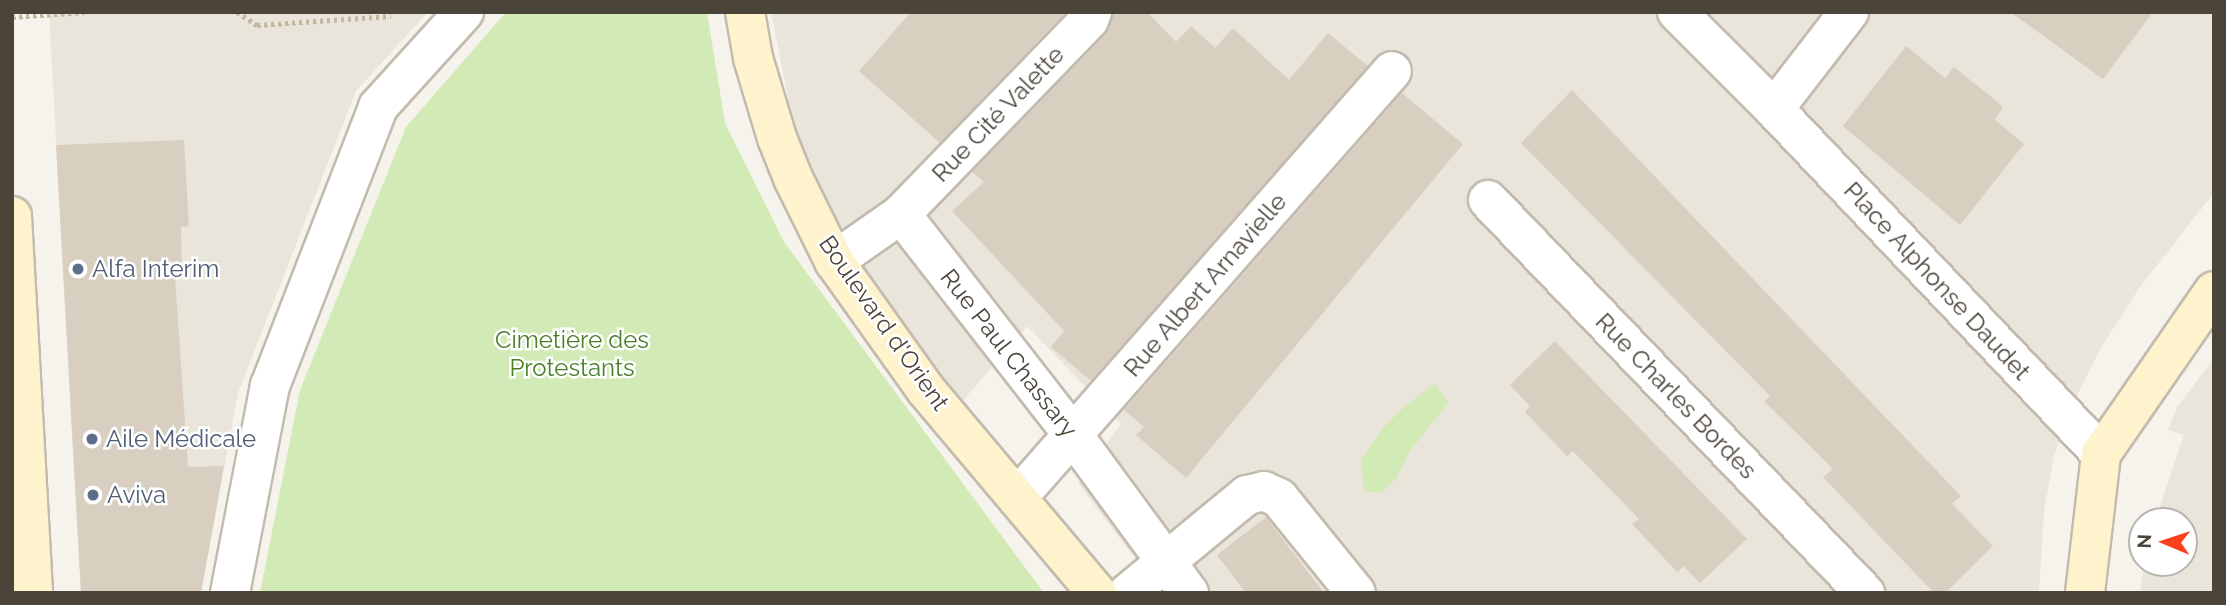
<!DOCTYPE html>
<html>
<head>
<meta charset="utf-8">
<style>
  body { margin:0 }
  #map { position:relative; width:2226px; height:605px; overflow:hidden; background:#f6f3ec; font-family:Raleway,sans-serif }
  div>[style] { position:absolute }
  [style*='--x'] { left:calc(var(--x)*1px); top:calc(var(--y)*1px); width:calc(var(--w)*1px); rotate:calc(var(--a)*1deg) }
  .residential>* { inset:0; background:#eae5da }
  .green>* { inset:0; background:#d2eab5 }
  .building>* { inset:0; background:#d8cfc1 }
  .path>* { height:4.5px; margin-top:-2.25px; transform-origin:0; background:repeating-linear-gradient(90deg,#c4b79f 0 3.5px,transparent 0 7px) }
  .roads { filter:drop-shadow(2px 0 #c2bbae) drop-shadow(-2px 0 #c2bbae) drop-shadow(0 2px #c2bbae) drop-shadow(0 -2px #c2bbae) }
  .street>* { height:38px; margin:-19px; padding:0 19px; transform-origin:19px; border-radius:19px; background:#fff }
  .secondary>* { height:38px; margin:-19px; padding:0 19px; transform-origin:19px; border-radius:19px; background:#fff3cd }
  .dots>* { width:19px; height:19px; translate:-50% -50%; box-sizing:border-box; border:4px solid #fff; border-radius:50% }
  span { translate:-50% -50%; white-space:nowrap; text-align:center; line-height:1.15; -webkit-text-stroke:5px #fff; paint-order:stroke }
  .street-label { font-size:24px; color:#4b4439 }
  .service-label { font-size:24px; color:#4e5e75 }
  .left { translate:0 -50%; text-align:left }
  .park-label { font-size:24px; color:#4a7f2a }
  .frame { position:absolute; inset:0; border:14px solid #4b4439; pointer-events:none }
  .north { position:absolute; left:2128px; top:507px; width:70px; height:70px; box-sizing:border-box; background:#fff; border:2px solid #b7b4b0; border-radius:50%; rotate:272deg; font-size:19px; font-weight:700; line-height:28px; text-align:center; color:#4b4439 }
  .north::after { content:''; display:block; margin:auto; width:24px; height:32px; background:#fc3f1d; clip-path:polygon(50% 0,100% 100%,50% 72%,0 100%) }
</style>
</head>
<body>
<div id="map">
  <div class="residential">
    <div style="clip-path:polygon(49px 12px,428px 12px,356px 91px,238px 393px,201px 593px,81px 593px)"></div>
    <div style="clip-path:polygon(771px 12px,2214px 12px,2214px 193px,2142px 284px,2102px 346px,2078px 393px,2054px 455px,2044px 511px,2039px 593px,1161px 593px,1078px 483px,1121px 424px,1027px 326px,960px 404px,940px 388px,822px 203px,800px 157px)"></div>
    <div style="clip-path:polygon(2214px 358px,2214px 593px,2140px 593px,2144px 563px,2184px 563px,2184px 521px,2155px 521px,2184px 435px,2168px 430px,2177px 407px)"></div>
  </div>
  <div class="green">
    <div style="clip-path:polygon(506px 12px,707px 12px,725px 123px,784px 242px,1044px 593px,260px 593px,300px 390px,406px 127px)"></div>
    <div style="clip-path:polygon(1435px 384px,1449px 402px,1410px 451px,1396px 479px,1381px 493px,1364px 491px,1361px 460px,1383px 428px,1406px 405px)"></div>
  </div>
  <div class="building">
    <div style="clip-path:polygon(911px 12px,1066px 12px,940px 143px,859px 71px)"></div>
    <div style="clip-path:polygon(1113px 12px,1147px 12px,1176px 42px,1191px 26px,1215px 48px,1233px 28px,1289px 80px,1328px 33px,1368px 66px,1091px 381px,1051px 347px,1064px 331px,952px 211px,984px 182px,972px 172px,1105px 35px)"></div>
    <div style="clip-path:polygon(2010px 12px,2153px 12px,2103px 79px)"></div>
    <div style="clip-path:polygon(1906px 46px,1945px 78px,1954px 67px,1989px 95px,2003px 107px,1995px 120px,2024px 144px,1960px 225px,1843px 126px)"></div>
    <div style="clip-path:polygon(1572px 90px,1961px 496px,1952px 504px,1993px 546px,1945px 593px,1934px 593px,1823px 477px,1833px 469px,1764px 401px,1770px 396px,1521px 143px)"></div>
    <div style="clip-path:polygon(1402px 93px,1463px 144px,1186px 478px,1136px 435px,1144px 427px,1124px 410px)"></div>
    <div style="clip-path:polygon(184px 140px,189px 226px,181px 227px,182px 275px,175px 276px,188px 467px,224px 466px,201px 593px,81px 593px,56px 145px)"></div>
    <div style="clip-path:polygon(1555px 341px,1747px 539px,1700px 583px,1683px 566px,1678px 573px,1632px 524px,1639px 519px,1573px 451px,1567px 456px,1525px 412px,1530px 406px,1510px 385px)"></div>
    <div style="clip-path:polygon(1266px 517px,1281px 537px,1324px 593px,1246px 593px,1217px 555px)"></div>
  </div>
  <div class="path">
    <div style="--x:237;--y:12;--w:24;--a:33"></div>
    <div style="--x:257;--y:25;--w:134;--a:-3.8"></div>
    <div style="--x:12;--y:17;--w:73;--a:-3.9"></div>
  </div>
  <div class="roads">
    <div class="street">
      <div style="--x:1677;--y:12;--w:137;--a:45"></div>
      <div style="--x:1774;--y:109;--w:475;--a:46.5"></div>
      <div style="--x:1774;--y:109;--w:123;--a:-52.3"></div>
      <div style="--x:1488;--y:200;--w:545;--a:46.19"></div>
      <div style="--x:901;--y:214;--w:270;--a:-45.9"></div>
      <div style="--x:1089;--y:20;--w:9;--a:-69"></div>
      <div style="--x:834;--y:261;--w:82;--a:-35"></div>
      <div style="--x:901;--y:214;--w:280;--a:52.1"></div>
      <div style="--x:1073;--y:435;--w:196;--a:53.7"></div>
      <div style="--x:1017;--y:498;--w:568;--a:-48.71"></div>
      <div style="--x:230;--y:593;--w:211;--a:-79.1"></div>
      <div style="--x:270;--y:386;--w:299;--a:-68.8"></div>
      <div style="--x:378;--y:107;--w:128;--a:-47.8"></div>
      <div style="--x:1128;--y:593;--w:154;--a:-39.5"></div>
      <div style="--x:1247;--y:495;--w:17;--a:-13"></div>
      <div style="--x:1264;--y:491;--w:17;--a:25"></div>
      <div style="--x:1279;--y:498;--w:122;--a:51"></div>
    </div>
    <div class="secondary">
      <div style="--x:745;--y:12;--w:47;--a:80.1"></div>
      <div style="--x:753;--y:58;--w:84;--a:73.3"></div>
      <div style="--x:777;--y:138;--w:43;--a:68.2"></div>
      <div style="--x:793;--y:178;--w:93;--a:63.7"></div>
      <div style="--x:834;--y:261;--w:158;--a:54.5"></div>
      <div style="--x:926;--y:390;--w:265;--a:49.9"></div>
      <div style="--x:12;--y:216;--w:378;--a:86.8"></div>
      <div style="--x:2085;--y:593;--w:140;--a:-83.4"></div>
      <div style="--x:2101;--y:454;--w:198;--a:-55.3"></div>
    </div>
  </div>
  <div class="dots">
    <div style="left:78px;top:269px;background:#5c6f8a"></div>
    <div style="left:92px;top:439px;background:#5c6f8a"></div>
    <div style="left:93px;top:495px;background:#5c6f8a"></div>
  </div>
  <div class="street-label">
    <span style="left:998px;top:114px;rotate:-46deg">Rue Cité Valette</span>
    <span style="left:1937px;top:281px;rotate:47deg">Place Alphonse Daudet</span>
    <span style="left:1205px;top:285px;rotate:-49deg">Rue Albert Arnavielle</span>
    <span style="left:884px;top:323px;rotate:55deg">Boulevard d'Orient</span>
    <span style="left:1009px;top:353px;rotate:52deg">Rue Paul Chassary</span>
    <span style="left:1676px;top:396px;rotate:46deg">Rue Charles Bordes</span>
  </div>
  <div class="service-label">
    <span class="left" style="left:92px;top:269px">Alfa Interim</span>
    <span class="left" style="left:106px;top:439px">Aile Médicale</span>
    <span class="left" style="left:107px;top:495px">Aviva</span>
  </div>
  <div class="park-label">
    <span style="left:572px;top:354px">Cimetière des<br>Protestants</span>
  </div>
  <div class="frame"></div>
  <div class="north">N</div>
</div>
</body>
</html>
